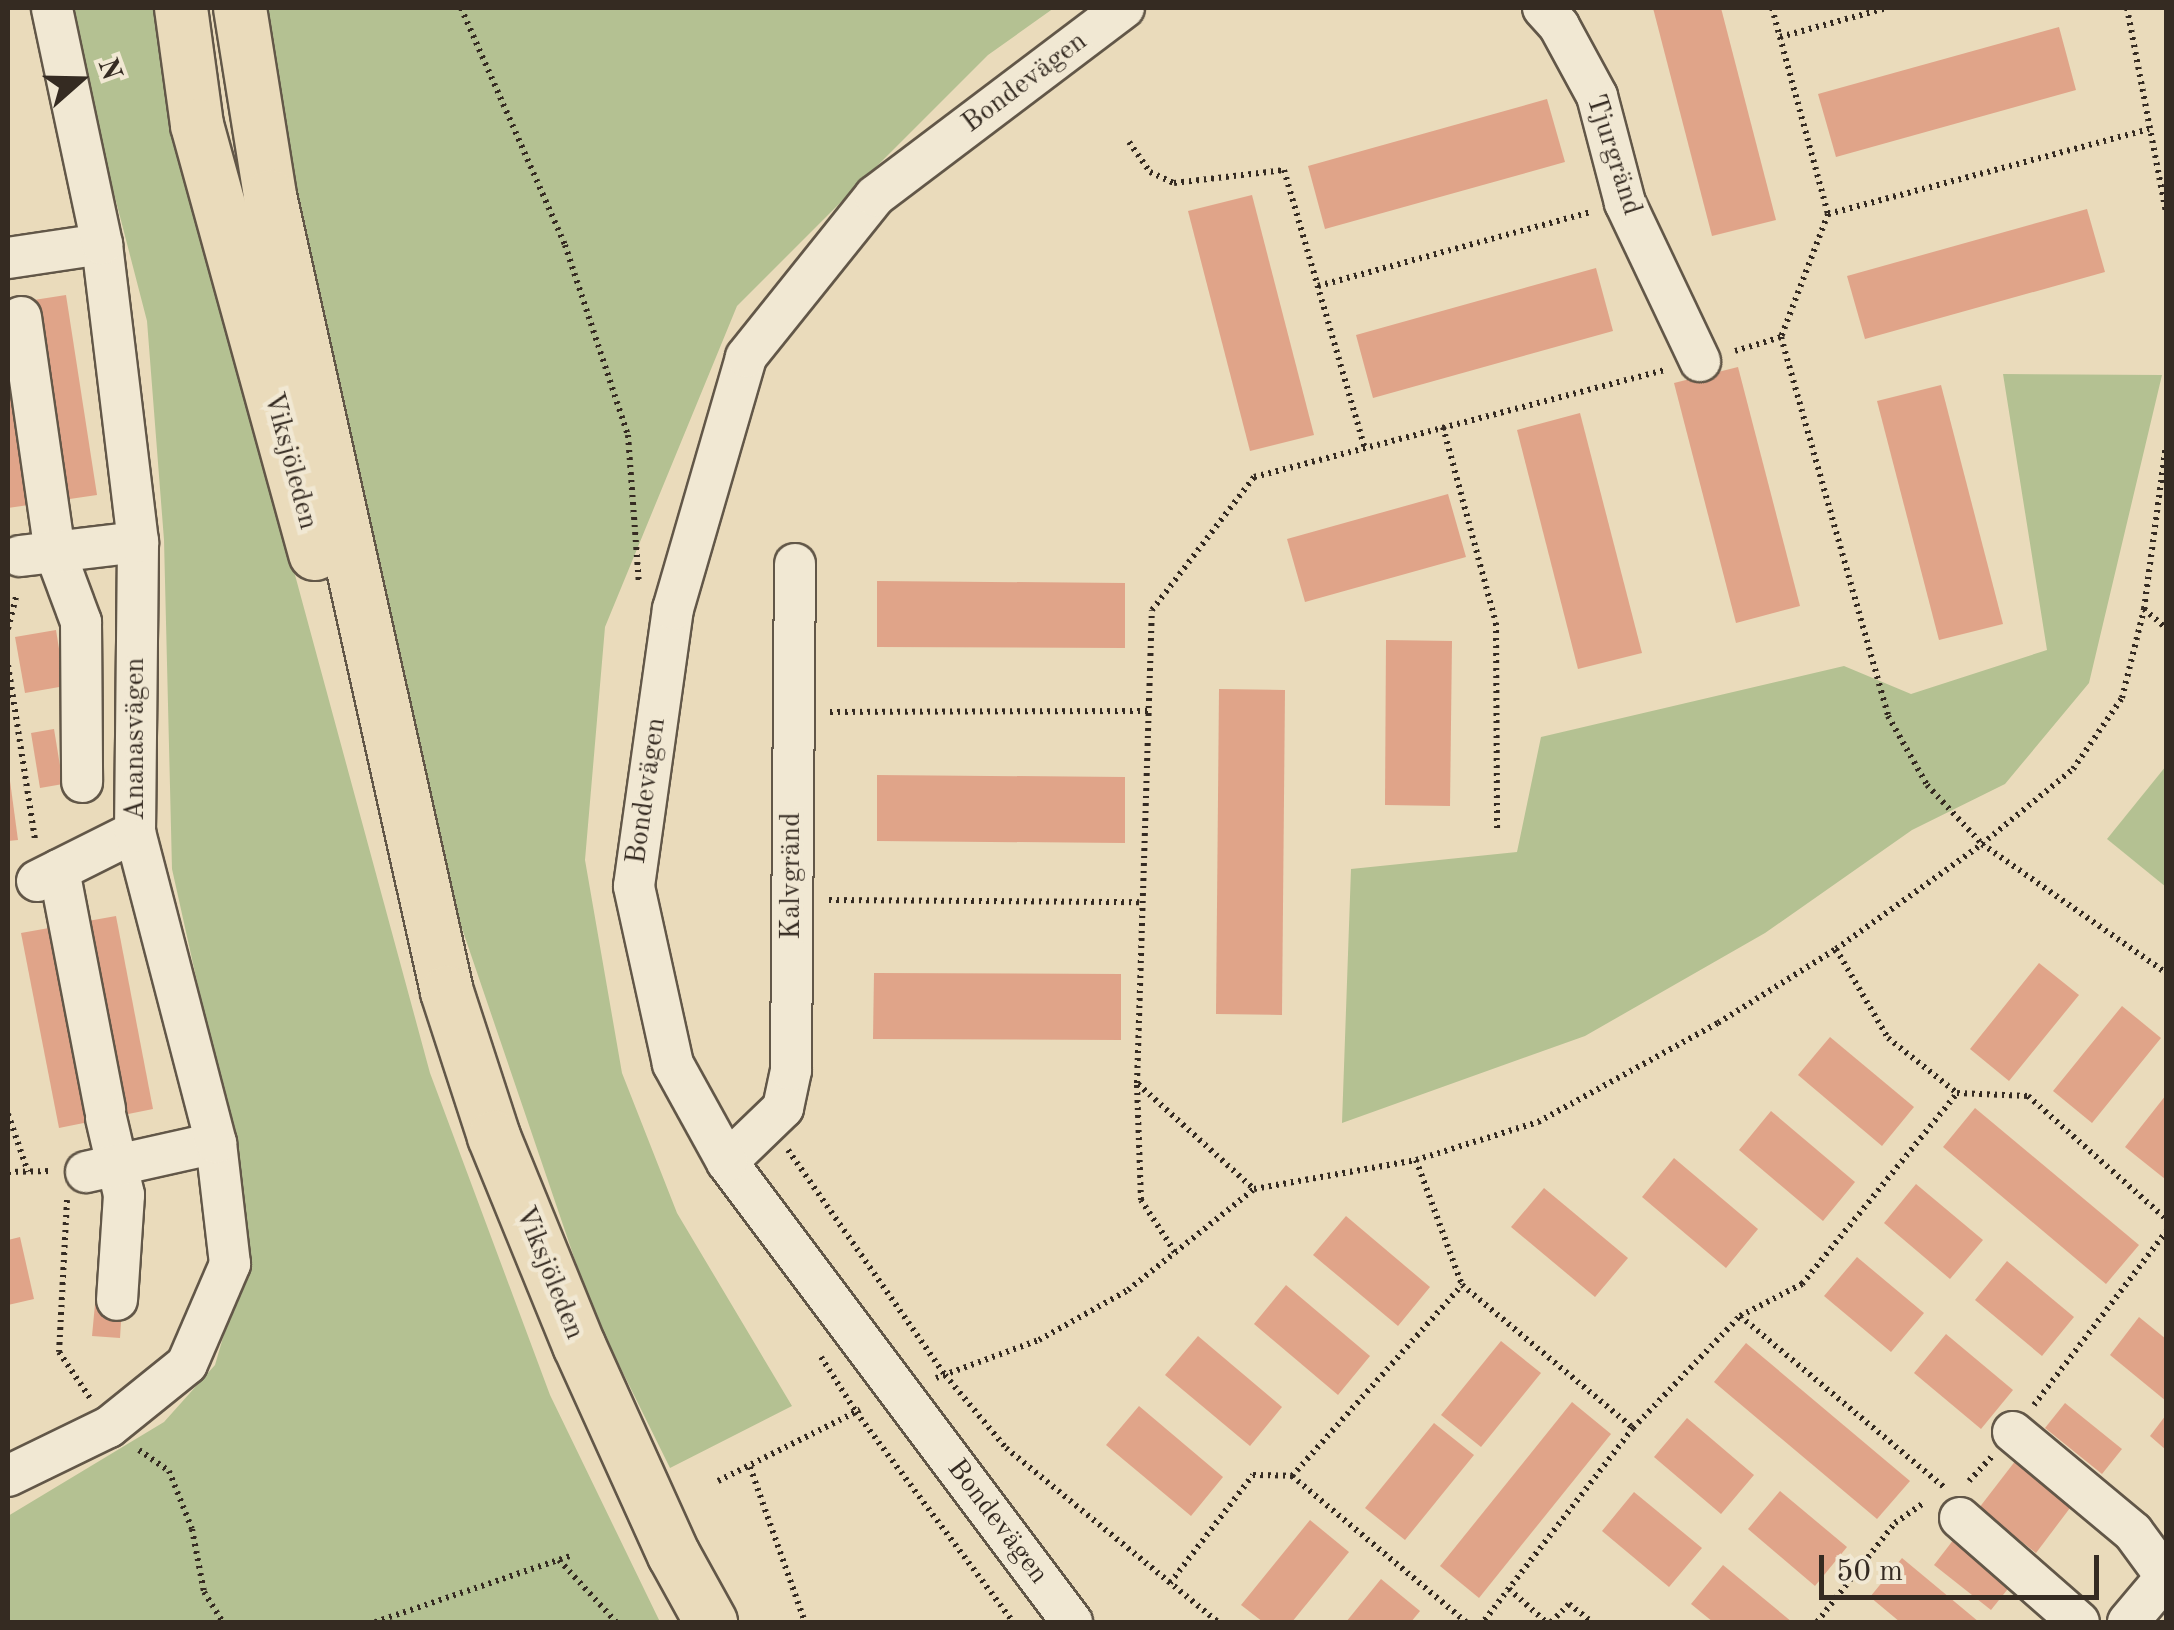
<!DOCTYPE html>
<html>
<head>
<meta charset="utf-8">
<style>
  body { margin:0 }
  #map { position:relative; width:2174px; height:1630px; overflow:hidden; background:#eadbbb; font-family:"Old Standard TT",serif }
  div>[style] { position:absolute }
  [style*='--x'] { left:calc(var(--x)*1px); top:calc(var(--y)*1px); width:calc(var(--w)*1px); rotate:calc(var(--a)*1deg) }
  .green>* { inset:0; background:#b4c192 }
  .building>* { inset:0; background:#e0a489 }
  .path>* { height:6px; margin-top:-3px; transform-origin:0; background:repeating-linear-gradient(90deg,#352b22 0 2.5px,transparent 0 7.5px) }
  .roads { filter:drop-shadow(2px 0 #625748) drop-shadow(-2px 0 #625748) drop-shadow(0 2px #625748) drop-shadow(0 -2px #625748) }
  .minor>* { height:40px; margin:-20px; padding:0 20px; transform-origin:20px; border-radius:20px; background:#f1e8d3 }
  .major>* { height:52px; margin:-26px; padding:0 26px; transform-origin:26px; border-radius:26px; background:#eadbbb }
  span { translate:-50% -50%; white-space:nowrap; text-align:center; line-height:1.15; -webkit-text-stroke:9px #f1e8d3; paint-order:stroke }
  .street-label { font-size:28px; color:#352b22 }
  .frame { position:absolute; inset:0; border:10px solid #352b22; pointer-events:none }
  .north { position:absolute; left:30px; top:30px; width:100px; height:100px; -webkit-text-stroke:8px #f1e8d3; paint-order:stroke; rotate:70deg; font-size:28px; font-weight:700; line-height:40px; text-align:center; color:#352b22 }
  .north::after { content:''; display:block; margin:auto; width:35px; height:45px; background:#352b22; clip-path:polygon(50% 0,100% 100%,50% 72%,0 100%) }
  .scale { position:absolute; left:1819px; top:1555px; width:280px; height:45px; box-sizing:border-box; border:5px solid #352b22; border-top:0; padding-left:12px; font-size:30px; line-height:35px; white-space:nowrap; color:#352b22; -webkit-text-stroke:8px #f1e8d3; paint-order:stroke }
</style>
</head>
<body>
<div id="map">
  <div class="green">
    <div style="clip-path:polygon(66px 8px,156px 8px,169px 110px,430px 1073px,550px 1395px,660px 1622px,8px 1622px,8px 1516px,164px 1422px,215px 1365px,240px 1279px,234px 1148px,172px 869px,164px 540px,147px 321px)"></div>
    <div style="clip-path:polygon(262px 8px,1054px 8px,988px 55px,737px 306px,605px 627px,585px 860px,622px 1073px,677px 1213px,792px 1406px,670px 1468px,592px 1310px,453px 902px,289px 199px)"></div>
    <div style="clip-path:polygon(2003px 374px,2162px 375px,2089px 683px,2005px 784px,1912px 830px,1765px 933px,1585px 1036px,1342px 1123px,1351px 869px,1517px 852px,1541px 737px,1844px 666px,1911px 694px,2047px 650px)"></div>
    <div style="clip-path:polygon(2166px 766px,2166px 887px,2107px 839px)"></div>
  </div>
  <div class="building">
    <div style="clip-path:polygon(1653px 8px,1721px 8px,1776px 220px,1712px 236px)"></div>
    <div style="clip-path:polygon(2059px 27px,2076px 90px,1836px 157px,1818px 94px)"></div>
    <div style="clip-path:polygon(1547px 99px,1565px 162px,1325px 229px,1308px 166px)"></div>
    <div style="clip-path:polygon(1252px 195px,1314px 435px,1250px 451px,1188px 211px)"></div>
    <div style="clip-path:polygon(2087px 209px,2105px 272px,1865px 339px,1847px 276px)"></div>
    <div style="clip-path:polygon(1596px 268px,1613px 331px,1373px 398px,1356px 335px)"></div>
    <div style="clip-path:polygon(66px 295px,97px 495px,8px 508px,8px 304px)"></div>
    <div style="clip-path:polygon(1738px 367px,1800px 606px,1736px 623px,1674px 383px)"></div>
    <div style="clip-path:polygon(1941px 385px,2003px 624px,1939px 640px,1877px 401px)"></div>
    <div style="clip-path:polygon(1580px 413px,1642px 653px,1578px 669px,1517px 430px)"></div>
    <div style="clip-path:polygon(1448px 494px,1466px 557px,1305px 602px,1287px 539px)"></div>
    <div style="clip-path:polygon(877px 581px,1125px 583px,1125px 648px,877px 647px)"></div>
    <div style="clip-path:polygon(56px 630px,65px 686px,25px 693px,15px 637px)"></div>
    <div style="clip-path:polygon(1386px 640px,1452px 641px,1450px 806px,1385px 805px)"></div>
    <div style="clip-path:polygon(1219px 689px,1285px 690px,1282px 1015px,1216px 1014px)"></div>
    <div style="clip-path:polygon(54px 729px,63px 784px,40px 788px,31px 733px)"></div>
    <div style="clip-path:polygon(877px 775px,1125px 777px,1125px 843px,877px 841px)"></div>
    <div style="clip-path:polygon(10px 781px,18px 840px,8px 841px,8px 782px)"></div>
    <div style="clip-path:polygon(116px 916px,153px 1109px,59px 1128px,21px 933px)"></div>
    <div style="clip-path:polygon(2039px 963px,2079px 995px,2009px 1081px,1970px 1049px)"></div>
    <div style="clip-path:polygon(874px 973px,1121px 974px,1121px 1040px,873px 1039px)"></div>
    <div style="clip-path:polygon(2122px 1006px,2161px 1038px,2092px 1123px,2053px 1091px)"></div>
    <div style="clip-path:polygon(1830px 1037px,1914px 1107px,1882px 1146px,1798px 1075px)"></div>
    <div style="clip-path:polygon(2166px 1095px,2166px 1176px,2165px 1179px,2125px 1147px)"></div>
    <div style="clip-path:polygon(1975px 1108px,2139px 1245px,2106px 1284px,1943px 1147px)"></div>
    <div style="clip-path:polygon(1771px 1111px,1855px 1182px,1823px 1221px,1739px 1150px)"></div>
    <div style="clip-path:polygon(1674px 1158px,1758px 1229px,1726px 1268px,1642px 1197px)"></div>
    <div style="clip-path:polygon(1916px 1184px,1983px 1240px,1950px 1279px,1884px 1223px)"></div>
    <div style="clip-path:polygon(1544px 1188px,1628px 1258px,1595px 1297px,1511px 1227px)"></div>
    <div style="clip-path:polygon(1346px 1216px,1430px 1287px,1398px 1326px,1313px 1255px)"></div>
    <div style="clip-path:polygon(20px 1237px,34px 1299px,8px 1305px,8px 1240px)"></div>
    <div style="clip-path:polygon(1857px 1257px,1924px 1313px,1891px 1352px,1824px 1296px)"></div>
    <div style="clip-path:polygon(2007px 1261px,2074px 1317px,2042px 1356px,1975px 1300px)"></div>
    <div style="clip-path:polygon(1286px 1285px,1370px 1356px,1338px 1395px,1254px 1324px)"></div>
    <div style="clip-path:polygon(95px 1304px,122px 1306px,120px 1338px,92px 1336px)"></div>
    <div style="clip-path:polygon(2139px 1317px,2166px 1339px,2166px 1401px,2110px 1355px)"></div>
    <div style="clip-path:polygon(1946px 1334px,2013px 1390px,1981px 1429px,1914px 1373px)"></div>
    <div style="clip-path:polygon(1198px 1336px,1282px 1407px,1250px 1446px,1165px 1375px)"></div>
    <div style="clip-path:polygon(1501px 1341px,1541px 1373px,1481px 1447px,1441px 1415px)"></div>
    <div style="clip-path:polygon(1746px 1343px,1910px 1481px,1877px 1519px,1714px 1382px)"></div>
    <div style="clip-path:polygon(1572px 1402px,1611px 1434px,1479px 1598px,1440px 1566px)"></div>
    <div style="clip-path:polygon(2065px 1403px,2122px 1449px,2102px 1474px,2045px 1428px)"></div>
    <div style="clip-path:polygon(1139px 1406px,1223px 1477px,1191px 1516px,1106px 1445px)"></div>
    <div style="clip-path:polygon(2166px 1415px,2166px 1450px,2150px 1436px)"></div>
    <div style="clip-path:polygon(1687px 1418px,1754px 1475px,1721px 1514px,1654px 1457px)"></div>
    <div style="clip-path:polygon(1434px 1423px,1474px 1455px,1405px 1540px,1365px 1508px)"></div>
    <div style="clip-path:polygon(2016px 1460px,2073px 1504px,2036px 1553px,1979px 1508px)"></div>
    <div style="clip-path:polygon(1780px 1491px,1847px 1547px,1815px 1586px,1748px 1529px)"></div>
    <div style="clip-path:polygon(1634px 1492px,1702px 1548px,1669px 1587px,1602px 1531px)"></div>
    <div style="clip-path:polygon(1310px 1520px,1349px 1552px,1292px 1622px,1263px 1622px,1241px 1605px)"></div>
    <div style="clip-path:polygon(1954px 1539px,2011px 1585px,1991px 1610px,1934px 1565px)"></div>
    <div style="clip-path:polygon(1902px 1558px,1979px 1622px,1900px 1622px,1870px 1597px)"></div>
    <div style="clip-path:polygon(1723px 1565px,1792px 1622px,1713px 1622px,1691px 1604px)"></div>
    <div style="clip-path:polygon(1381px 1579px,1420px 1611px,1411px 1622px,1346px 1622px)"></div>
  </div>
  <div class="path">
    <div style="--x:461;--y:8;--w:259;--a:66.3"></div>
    <div style="--x:565;--y:245;--w:200;--a:71.7"></div>
    <div style="--x:628;--y:435;--w:149;--a:85.8"></div>
    <div style="--x:1772;--y:8;--w:213;--a:74.8"></div>
    <div style="--x:1828;--y:214;--w:332;--a:-14.8"></div>
    <div style="--x:2127;--y:8;--w:209;--a:79.2"></div>
    <div style="--x:1780;--y:37;--w:111;--a:-15.2"></div>
    <div style="--x:1129;--y:142;--w:37;--a:55"></div>
    <div style="--x:1150;--y:172;--w:26;--a:25"></div>
    <div style="--x:1174;--y:183;--w:111;--a:-6.7"></div>
    <div style="--x:1284;--y:170;--w:290;--a:73.8"></div>
    <div style="--x:1828;--y:214;--w:132;--a:110.9"></div>
    <div style="--x:1781;--y:337;--w:394;--a:74.2"></div>
    <div style="--x:1888;--y:716;--w:79;--a:60.5"></div>
    <div style="--x:1927;--y:785;--w:81;--a:47"></div>
    <div style="--x:1982;--y:844;--w:118;--a:-39.5"></div>
    <div style="--x:2073;--y:769;--w:86;--a:-55.4"></div>
    <div style="--x:2122;--y:698;--w:92;--a:-76.1"></div>
    <div style="--x:2144;--y:609;--w:165;--a:-82.4"></div>
    <div style="--x:1318;--y:286;--w:282;--a:-15.2"></div>
    <div style="--x:1735;--y:351;--w:48;--a:-16.9"></div>
    <div style="--x:1443;--y:427;--w:203;--a:74.9"></div>
    <div style="--x:1496;--y:623;--w:209;--a:89.7"></div>
    <div style="--x:2144;--y:609;--w:29;--a:41"></div>
    <div style="--x:8;--y:629;--w:37;--a:-76"></div>
    <div style="--x:8;--y:665;--w:177;--a:81.2"></div>
    <div style="--x:830;--y:712;--w:319;--a:-0.2"></div>
    <div style="--x:829;--y:900;--w:314;--a:0.4"></div>
    <div style="--x:1836;--y:949;--w:103;--a:59.7"></div>
    <div style="--x:1888;--y:1038;--w:88;--a:38.6"></div>
    <div style="--x:1138;--y:1084;--w:156;--a:42.2"></div>
    <div style="--x:8;--y:1114;--w:61;--a:71"></div>
    <div style="--x:788;--y:1150;--w:274;--a:55.1"></div>
    <div style="--x:945;--y:1375;--w:95;--a:50.1"></div>
    <div style="--x:1006;--y:1448;--w:274;--a:39.4"></div>
    <div style="--x:1416;--y:1160;--w:133;--a:69.8"></div>
    <div style="--x:1462;--y:1285;--w:223;--a:39.9"></div>
    <div style="--x:1633;--y:1428;--w:245;--a:127.7"></div>
    <div style="--x:8;--y:1172;--w:42;--a:-1.4"></div>
    <div style="--x:67;--y:1200;--w:152;--a:93"></div>
    <div style="--x:59;--y:1352;--w:55;--a:56"></div>
    <div style="--x:1175;--y:1252;--w:62;--a:-123.2"></div>
    <div style="--x:1141;--y:1200;--w:117;--a:-92"></div>
    <div style="--x:1137;--y:1083;--w:473;--a:-88.2"></div>
    <div style="--x:1152;--y:610;--w:168;--a:-52.5"></div>
    <div style="--x:1254;--y:477;--w:425;--a:-14.6"></div>
    <div style="--x:1740;--y:1316;--w:70;--a:-27.3"></div>
    <div style="--x:1802;--y:1284;--w:246;--a:-50.9"></div>
    <div style="--x:1957;--y:1093;--w:71;--a:2.4"></div>
    <div style="--x:2028;--y:1096;--w:185;--a:41.7"></div>
    <div style="--x:821;--y:1357;--w:65;--a:57.5"></div>
    <div style="--x:856;--y:1412;--w:262;--a:53.2"></div>
    <div style="--x:936;--y:1378;--w:110;--a:-20.3"></div>
    <div style="--x:1039;--y:1340;--w:102;--a:-29.3"></div>
    <div style="--x:1128;--y:1290;--w:161;--a:-38.7"></div>
    <div style="--x:1254;--y:1189;--w:165;--a:-10.1"></div>
    <div style="--x:1416;--y:1160;--w:128;--a:-17.3"></div>
    <div style="--x:1538;--y:1122;--w:205;--a:-28.8"></div>
    <div style="--x:1718;--y:1023;--w:139;--a:-32.1"></div>
    <div style="--x:1836;--y:949;--w:180;--a:-35.7"></div>
    <div style="--x:1982;--y:844;--w:225;--a:35"></div>
    <div style="--x:2034;--y:1405;--w:218;--a:-52.7"></div>
    <div style="--x:1633;--y:1428;--w:155;--a:-46.3"></div>
    <div style="--x:1740;--y:1316;--w:266;--a:40"></div>
    <div style="--x:139;--y:1450;--w:37;--a:35"></div>
    <div style="--x:169;--y:1471;--w:62;--a:68.4"></div>
    <div style="--x:192;--y:1529;--w:64;--a:79.2"></div>
    <div style="--x:204;--y:1592;--w:36;--a:58"></div>
    <div style="--x:750;--y:1467;--w:164;--a:70.5"></div>
    <div style="--x:1292;--y:1476;--w:256;--a:-48.3"></div>
    <div style="--x:718;--y:1481;--w:159;--a:-26.6"></div>
    <div style="--x:1969;--y:1481;--w:33;--a:-47"></div>
    <div style="--x:559;--y:1560;--w:84;--a:47.4"></div>
    <div style="--x:1170;--y:1583;--w:136;--a:-52.5"></div>
    <div style="--x:1253;--y:1475;--w:39;--a:1"></div>
    <div style="--x:1292;--y:1476;--w:227;--a:40"></div>
    <div style="--x:1509;--y:1589;--w:50;--a:41.7"></div>
    <div style="--x:375;--y:1622;--w:209;--a:-18.7"></div>
    <div style="--x:1551;--y:1622;--w:25;--a:-45"></div>
    <div style="--x:1569;--y:1604;--w:29;--a:38"></div>
    <div style="--x:1817;--y:1622;--w:126;--a:-51.8"></div>
    <div style="--x:1895;--y:1523;--w:37;--a:-35"></div>
  </div>
  <div class="roads">
    <div class="minor">
      <div style="--x:1543;--y:8;--w:24;--a:48"></div>
      <div style="--x:1559;--y:26;--w:80;--a:61.5"></div>
      <div style="--x:1597;--y:96;--w:111;--a:75.3"></div>
      <div style="--x:1625;--y:203;--w:175;--a:64.6"></div>
      <div style="--x:8;--y:258;--w:95;--a:-8.5"></div>
      <div style="--x:21;--y:317;--w:237;--a:81.8"></div>
      <div style="--x:55;--y:552;--w:75;--a:69.6"></div>
      <div style="--x:81;--y:622;--w:160;--a:89.6"></div>
      <div style="--x:20;--y:556;--w:119;--a:-6.8"></div>
      <div style="--x:59;--y:870;--w:244;--a:79.1"></div>
      <div style="--x:37;--y:881;--w:110;--a:-26.6"></div>
      <div style="--x:106;--y:1118;--w:79;--a:76.8"></div>
      <div style="--x:124;--y:1195;--w:105;--a:93.8"></div>
      <div style="--x:727;--y:1162;--w:78;--a:-44"></div>
      <div style="--x:783;--y:1108;--w:39;--a:-78"></div>
      <div style="--x:791;--y:1070;--w:506;--a:-89.55"></div>
      <div style="--x:86;--y:1172;--w:133;--a:-12.6"></div>
      <div style="--x:2013;--y:1432;--w:156;--a:39.8"></div>
      <div style="--x:2133;--y:1532;--w:56;--a:53.7"></div>
      <div style="--x:2166;--y:1577;--w:59;--a:130.2"></div>
      <div style="--x:8;--y:1476;--w:112;--a:-25.9"></div>
      <div style="--x:109;--y:1427;--w:100;--a:-38.9"></div>
      <div style="--x:187;--y:1364;--w:109;--a:-66.7"></div>
      <div style="--x:230;--y:1264;--w:122;--a:-96.6"></div>
      <div style="--x:216;--y:1143;--w:321;--a:-104.6"></div>
      <div style="--x:135;--y:832;--w:290;--a:-89.4"></div>
      <div style="--x:138;--y:542;--w:300;--a:-96.9"></div>
      <div style="--x:102;--y:244;--w:241;--a:-102"></div>
      <div style="--x:1960;--y:1518;--w:158;--a:41.2"></div>
      <div style="--x:1072;--y:1622;--w:575;--a:-126.87"></div>
      <div style="--x:727;--y:1162;--w:112;--a:-118.9"></div>
      <div style="--x:673;--y:1064;--w:182;--a:-102.4"></div>
      <div style="--x:634;--y:886;--w:280;--a:-82"></div>
      <div style="--x:673;--y:609;--w:262;--a:-73.8"></div>
      <div style="--x:746;--y:357;--w:206;--a:-51.3"></div>
      <div style="--x:875;--y:196;--w:312;--a:-37.1"></div>
    </div>
    <div class="major">
      <div style="--x:181;--y:8;--w:118;--a:82.2"></div>
      <div style="--x:197;--y:125;--w:445;--a:74.6"></div>
      <div style="--x:240;--y:8;--w:190;--a:80.9"></div>
      <div style="--x:270;--y:196;--w:815;--a:77.46"></div>
      <div style="--x:447;--y:992;--w:152;--a:72"></div>
      <div style="--x:494;--y:1137;--w:225;--a:67.8"></div>
      <div style="--x:579;--y:1345;--w:230;--a:65.7"></div>
      <div style="--x:674;--y:1555;--w:77;--a:61.1"></div>
    </div>
  </div>
  <div class="street-label">
    <span style="left:1025px;top:83px;rotate:-37deg">Bondevägen</span>
    <span style="left:1613px;top:155px;rotate:72deg">Tjurgränd</span>
    <span style="left:290px;top:461px;rotate:75deg">Viksjöleden</span>
    <span style="left:136px;top:739px;rotate:-90deg">Ananasvägen</span>
    <span style="left:647px;top:791px;rotate:-82deg">Bondevägen</span>
    <span style="left:792px;top:876px;rotate:-90deg">Kalvgränd</span>
    <span style="left:549px;top:1273px;rotate:68deg">Viksjöleden</span>
    <span style="left:997px;top:1522px;rotate:53deg">Bondevägen</span>
  </div>
  <div class="frame"></div>
  <div class="north">N</div>
  <div class="scale">50 m</div>
</div>
</body>
</html>
